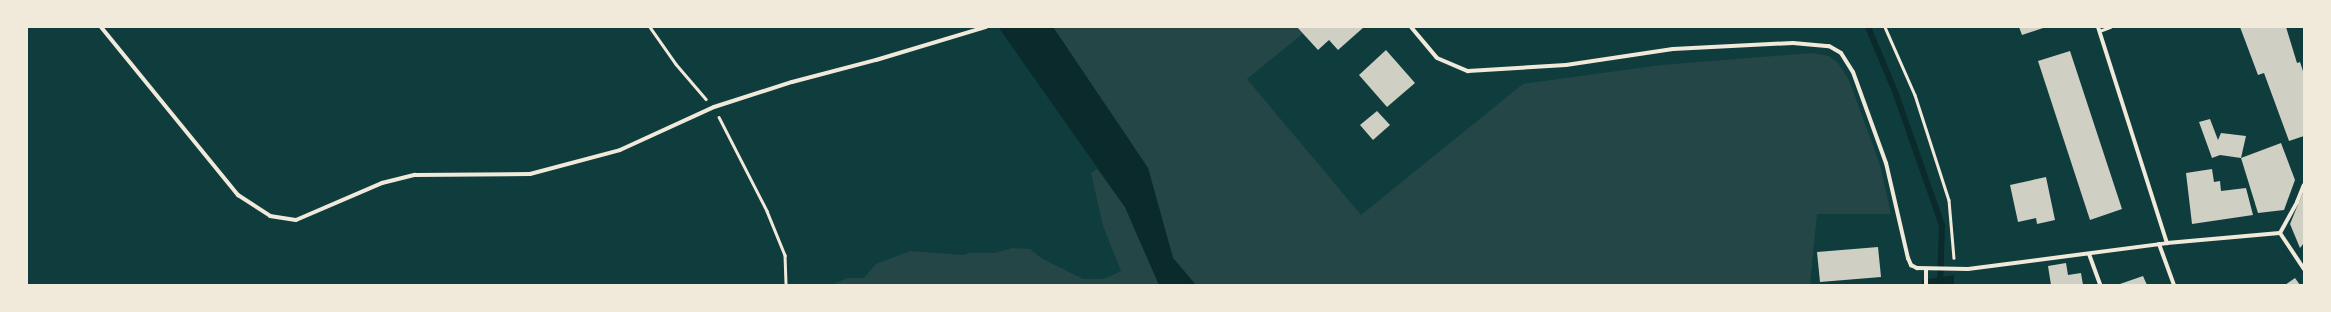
<!DOCTYPE html>
<html>
<head>
<meta charset="utf-8">
<style>
  body { margin:0 }
  #map { position:relative; width:2331px; height:312px; overflow:hidden; background:#0f3d3e; font-family:"Alegreya Sans",sans-serif }
  div>[style] { position:absolute }
  [style*='--x'] { left:calc(var(--x)*1px); top:calc(var(--y)*1px); width:calc(var(--w)*1px); rotate:calc(var(--a)*1deg) }
  .green>* { inset:0; background:#244646 }
  .water>* { inset:0; background:#0a2a2b }
  .stream>* { height:6px; margin:-3px; padding:0 3px; transform-origin:3px; border-radius:3px; background:#0a2a2b }
  .building>* { inset:0; background:#cfcfc3 }
  .path>* { height:2.5px; margin:-1.25px; padding:0 1.25px; transform-origin:1.25px; border-radius:1.25px; background:#f1e9da }
  .service>* { height:3px; margin:-1.5px; padding:0 1.5px; transform-origin:1.5px; border-radius:1.5px; background:#f1e9da }
  .minor>* { height:4px; margin:-2px; padding:0 2px; transform-origin:2px; border-radius:2px; background:#f1e9da }
  span { translate:-50% -50%; white-space:nowrap; text-align:center; line-height:1.15; -webkit-text-stroke:3px #f1e9da; paint-order:stroke }
  .frame { position:absolute; inset:0; border:28px solid #f1e9da; pointer-events:none }
</style>
</head>
<body>
<div id="map">
  <div class="green">
    <div style="clip-path:polygon(1053px 27px,1311px 27px,1247px 79px,1361px 215px,1523px 84px,1661px 65px,1812px 53px,1829px 56px,1838px 63px,1849px 80px,1880px 165px,1891px 214px,1817px 214px,1810px 285px,1196px 285px,1173px 258px,1148px 168px)"></div>
    <div style="clip-path:polygon(1097px 169px,1125px 207px,1159px 285px,832px 285px,847px 278px,864px 278px,876px 264px,911px 251px,963px 255px,969px 253px,995px 253px,1012px 248px,1030px 249px,1041px 258px,1083px 279px,1101px 279px,1109px 277px,1121px 271px,1103px 226px,1091px 173px)"></div>
  </div>
  <div class="water">
    <div style="clip-path:polygon(1053px 27px,1148px 168px,1173px 258px,1196px 285px,1159px 285px,1125px 207px,999px 28px)"></div>
    <div style="clip-path:polygon(1954px 275px,1954px 285px,1922px 285px,1922px 280px)"></div>
  </div>
  <div class="stream">
    <div style="--x:1868;--y:27;--w:73;--a:67.3"></div>
    <div style="--x:1896;--y:94;--w:139;--a:70.7"></div>
    <div style="--x:1942;--y:225;--w:60;--a:91.9"></div>
  </div>
  <div class="building">
    <div style="clip-path:polygon(1297px 27px,1364px 27px,1338px 50px,1329px 40px,1318px 50px)"></div>
    <div style="clip-path:polygon(2019px 27px,2046px 27px,2022px 35px)"></div>
    <div style="clip-path:polygon(2240px 27px,2286px 27px,2297px 63px,2300px 62px,2304px 74px,2304px 136px,2289px 141px,2264px 73px,2258px 75px)"></div>
    <div style="clip-path:polygon(1386px 50px,1415px 83px,1387px 107px,1359px 75px)"></div>
    <div style="clip-path:polygon(2070px 51px,2122px 209px,2090px 220px,2038px 61px)"></div>
    <div style="clip-path:polygon(1377px 111px,1390px 125px,1373px 140px,1360px 125px)"></div>
    <div style="clip-path:polygon(2210px 119px,2218px 140px,2221px 133px,2246px 136px,2241px 158px,2220px 155px,2212px 158px,2199px 122px)"></div>
    <div style="clip-path:polygon(2281px 143px,2295px 180px,2284px 210px,2258px 213px,2241px 158px)"></div>
    <div style="clip-path:polygon(2212px 169px,2214px 182px,2220px 181px,2221px 191px,2246px 188px,2253px 215px,2192px 224px,2186px 173px)"></div>
    <div style="clip-path:polygon(2046px 177px,2055px 220px,2037px 224px,2036px 218px,2018px 222px,2010px 185px)"></div>
    <div style="clip-path:polygon(2304px 190px,2304px 243px,2300px 248px,2290px 224px)"></div>
    <div style="clip-path:polygon(1878px 247px,1881px 277px,1820px 282px,1817px 252px)"></div>
    <div style="clip-path:polygon(2066px 263px,2068px 275px,2081px 273px,2083px 285px,2051px 285px,2048px 266px)"></div>
    <div style="clip-path:polygon(2143px 276px,2147px 285px,2117px 285px)"></div>
    <div style="clip-path:polygon(2295px 278px,2300px 285px,2285px 285px)"></div>
  </div>
  <div class="path">
    <div style="--x:650;--y:27;--w:45;--a:54.9"></div>
    <div style="--x:676;--y:64;--w:46;--a:49.4"></div>
    <div style="--x:1885;--y:27;--w:74;--a:66.2"></div>
    <div style="--x:1915;--y:95;--w:110;--a:72.1"></div>
    <div style="--x:1949;--y:200;--w:58;--a:85.1"></div>
    <div style="--x:719;--y:117;--w:106;--a:62.9"></div>
    <div style="--x:767;--y:211;--w:48;--a:67.8"></div>
    <div style="--x:785;--y:255;--w:30;--a:88"></div>
  </div>
  <div class="service">
    <div style="--x:2099;--y:31;--w:12;--a:-20"></div>
  </div>
  <div class="minor">
    <div style="--x:101;--y:27;--w:217;--a:50.8"></div>
    <div style="--x:238;--y:195;--w:38;--a:33"></div>
    <div style="--x:270;--y:216;--w:26;--a:9"></div>
    <div style="--x:296;--y:220;--w:94;--a:-23.3"></div>
    <div style="--x:382;--y:183;--w:34;--a:-14"></div>
    <div style="--x:415;--y:175;--w:115;--a:-0.5"></div>
    <div style="--x:530;--y:174;--w:93;--a:-14.9"></div>
    <div style="--x:620;--y:150;--w:103;--a:-24.6"></div>
    <div style="--x:714;--y:107;--w:82;--a:-17.8"></div>
    <div style="--x:792;--y:82;--w:87;--a:-14.7"></div>
    <div style="--x:876;--y:60;--w:115;--a:-16.7"></div>
    <div style="--x:1411;--y:27;--w:40;--a:50"></div>
    <div style="--x:1437;--y:58;--w:34;--a:23"></div>
    <div style="--x:1468;--y:71;--w:98;--a:-3.5"></div>
    <div style="--x:1566;--y:65;--w:108;--a:-8.5"></div>
    <div style="--x:1673;--y:49;--w:120;--a:-2.9"></div>
    <div style="--x:1793;--y:43;--w:36;--a:5"></div>
    <div style="--x:1829;--y:46;--w:14;--a:30"></div>
    <div style="--x:1841;--y:53;--w:22;--a:58"></div>
    <div style="--x:1853;--y:72;--w:97;--a:70.1"></div>
    <div style="--x:1886;--y:163;--w:98;--a:77"></div>
    <div style="--x:1908;--y:258;--w:8;--a:67"></div>
    <div style="--x:1911;--y:265;--w:7;--a:27"></div>
    <div style="--x:1917;--y:268;--w:51;--a:1.1"></div>
    <div style="--x:1968;--y:269;--w:201;--a:-7.4"></div>
    <div style="--x:2167;--y:243;--w:113;--a:-5.1"></div>
    <div style="--x:2098;--y:27;--w:227;--a:72.3"></div>
    <div style="--x:2280;--y:233;--w:35;--a:-61"></div>
    <div style="--x:2297;--y:202;--w:18;--a:-68"></div>
    <div style="--x:2280;--y:233;--w:43;--a:56.3"></div>
    <div style="--x:2159;--y:244;--w:44;--a:69.9"></div>
    <div style="--x:2089;--y:254;--w:33;--a:70"></div>
    <div style="--x:1926;--y:285;--w:15;--a:-90"></div>
  </div>
  <div class="frame"></div>
</div>
</body>
</html>
